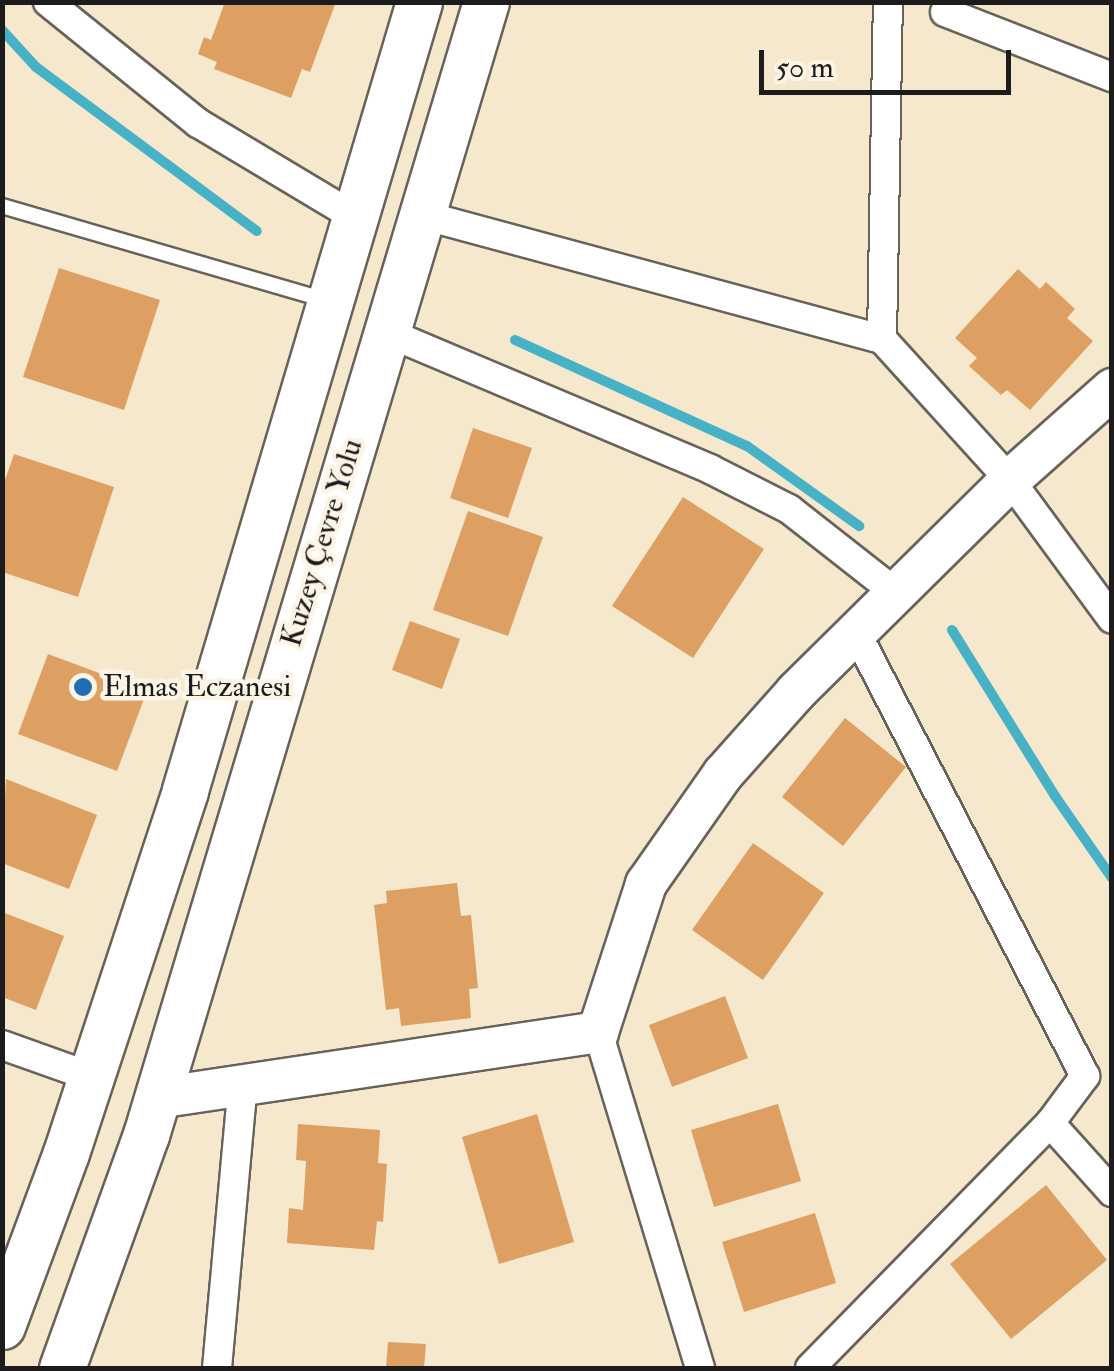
<!DOCTYPE html>
<html>
<head>
<meta charset="utf-8">
<style>
  body { margin:0 }
  #map { position:relative; width:1114px; height:1371px; overflow:hidden; background:#f5e8cd; font-family:"IM FELL Double Pica",serif }
  div>[style] { position:absolute }
  [style*='--x'] { left:calc(var(--x)*1px); top:calc(var(--y)*1px); width:calc(var(--w)*1px); rotate:calc(var(--a)*1deg) }
  .stream>* { height:10px; margin:-5px; padding:0 5px; transform-origin:5px; border-radius:5px; background:#47b1c6 }
  .building>* { inset:0; background:#de9f63 }
  .roads { filter:drop-shadow(2px 0 #68635a) drop-shadow(-2px 0 #68635a) drop-shadow(0 2px #68635a) drop-shadow(0 -2px #68635a) }
  .lane>* { height:14px; margin:-7px; padding:0 7px; transform-origin:7px; border-radius:7px; background:#fff }
  .street>* { height:28px; margin:-14px; padding:0 14px; transform-origin:14px; border-radius:14px; background:#fff }
  .secondary>* { height:40px; margin:-20px; padding:0 20px; transform-origin:20px; border-radius:20px; background:#fff }
  .primary>* { height:45px; margin:-22.5px; padding:0 22.5px; transform-origin:22.5px; border-radius:22.5px; background:#fff }
  .dots>* { width:28px; height:28px; translate:-50% -50%; box-sizing:border-box; border:5px solid #fcf5e5; border-radius:50% }
  span { translate:-50% -50%; white-space:nowrap; text-align:center; line-height:1.15; -webkit-text-stroke:9px #fcf5e5; paint-order:stroke }
  .street-label { font-size:30px; color:#1c1c1c }
  .poi-label { font-size:30px; color:#1c1c1c }
  .left { translate:0 -50%; text-align:left }
  .frame { position:absolute; inset:0; border:5px solid #1c1c1c; pointer-events:none }
  .scale { position:absolute; left:759px; top:50px; width:252px; height:45px; box-sizing:border-box; border:5px solid #1c1c1c; border-top:0; padding-left:12px; font-size:30px; line-height:35px; white-space:nowrap; color:#1c1c1c; -webkit-text-stroke:8px #fcf5e5; paint-order:stroke }
</style>
</head>
<body>
<div id="map">
  <div class="stream">
    <div style="--x:2;--y:30;--w:50;--a:47.4"></div>
    <div style="--x:36;--y:67;--w:275;--a:36.6"></div>
    <div style="--x:515;--y:340;--w:255;--a:24.6"></div>
    <div style="--x:747;--y:446;--w:138;--a:35.5"></div>
    <div style="--x:952;--y:630;--w:195;--a:58.2"></div>
    <div style="--x:1055;--y:796;--w:100;--a:55.2"></div>
  </div>
  <div class="building">
    <div style="clip-path:polygon(225px 2px,336px 2px,310px 72px,302px 69px,291px 98px,214px 69px,217px 62px,198px 54px,204px 37px,211px 40px)"></div>
    <div style="clip-path:polygon(59px 268px,160px 300px,124px 410px,23px 377px)"></div>
    <div style="clip-path:polygon(1018px 269px,1040px 289px,1046px 282px,1075px 309px,1067px 318px,1093px 341px,1030px 410px,1007px 390px,1001px 395px,969px 366px,977px 358px,955px 338px)"></div>
    <div style="clip-path:polygon(473px 428px,532px 448px,508px 518px,450px 498px)"></div>
    <div style="clip-path:polygon(14px 454px,114px 487px,78px 597px,2px 572px,2px 489px)"></div>
    <div style="clip-path:polygon(683px 497px,764px 549px,693px 658px,612px 606px)"></div>
    <div style="clip-path:polygon(468px 511px,543px 537px,508px 636px,433px 610px)"></div>
    <div style="clip-path:polygon(410px 621px,460px 639px,442px 689px,392px 670px)"></div>
    <div style="clip-path:polygon(48px 654px,147px 691px,117px 771px,18px 734px)"></div>
    <div style="clip-path:polygon(845px 718px,906px 767px,843px 846px,782px 797px)"></div>
    <div style="clip-path:polygon(6px 779px,97px 815px,69px 889px,2px 863px)"></div>
    <div style="clip-path:polygon(753px 843px,824px 893px,763px 980px,692px 930px)"></div>
    <div style="clip-path:polygon(457px 883px,461px 916px,471px 915px,478px 988px,469px 989px,471px 1018px,401px 1026px,399px 1008px,386px 1010px,374px 905px,387px 903px,386px 891px)"></div>
    <div style="clip-path:polygon(2px 912px,64px 936px,36px 1010px,2px 997px)"></div>
    <div style="clip-path:polygon(725px 996px,748px 1058px,672px 1087px,649px 1025px)"></div>
    <div style="clip-path:polygon(778px 1104px,801px 1181px,714px 1207px,691px 1130px)"></div>
    <div style="clip-path:polygon(537px 1114px,574px 1242px,499px 1264px,462px 1137px)"></div>
    <div style="clip-path:polygon(298px 1124px,380px 1130px,378px 1163px,387px 1164px,383px 1222px,377px 1221px,374px 1250px,287px 1243px,289px 1208px,303px 1210px,306px 1161px,296px 1160px)"></div>
    <div style="clip-path:polygon(1046px 1185px,1107px 1260px,1011px 1339px,950px 1264px)"></div>
    <div style="clip-path:polygon(815px 1213px,836px 1283px,744px 1312px,722px 1242px)"></div>
    <div style="clip-path:polygon(388px 1342px,426px 1344px,424px 1368px,386px 1368px)"></div>
  </div>
  <div class="roads">
    <div class="lane">
      <div style="--x:2;--y:206;--w:336;--a:16.2"></div>
    </div>
    <div class="street">
      <div style="--x:48;--y:2;--w:193;--a:38.9"></div>
      <div style="--x:198;--y:123;--w:183;--a:30.9"></div>
      <div style="--x:945;--y:12;--w:179;--a:21.3"></div>
      <div style="--x:422;--y:215;--w:476;--a:15.1"></div>
      <div style="--x:882;--y:339;--w:190;--a:47.8"></div>
      <div style="--x:1010;--y:480;--w:172;--a:53.7"></div>
      <div style="--x:386;--y:332;--w:352;--a:22.9"></div>
      <div style="--x:710;--y:469;--w:89;--a:26.9"></div>
      <div style="--x:789;--y:509;--w:136;--a:38.1"></div>
      <div style="--x:882;--y:339;--w:337;--a:-89"></div>
      <div style="--x:598;--y:1032;--w:351;--a:73.1"></div>
      <div style="--x:2;--y:1045;--w:92;--a:19.6"></div>
      <div style="--x:1050;--y:1123;--w:93;--a:48.1"></div>
      <div style="--x:217;--y:1368;--w:284;--a:-84.8"></div>
      <div style="--x:810;--y:1368;--w:343;--a:-45.6"></div>
      <div style="--x:1050;--y:1123;--w:59;--a:-53.3"></div>
      <div style="--x:1085;--y:1076;--w:499;--a:-117.3"></div>
    </div>
    <div class="secondary">
      <div style="--x:157;--y:1098;--w:446;--a:-8.5"></div>
      <div style="--x:598;--y:1032;--w:156;--a:-72"></div>
      <div style="--x:646;--y:884;--w:134;--a:-55"></div>
      <div style="--x:723;--y:774;--w:110;--a:-48.3"></div>
      <div style="--x:796;--y:692;--w:301;--a:-44.7"></div>
      <div style="--x:1010;--y:480;--w:137;--a:-41.7"></div>
    </div>
    <div class="primary">
      <div style="--x:2;--y:1326;--w:184;--a:-69.7"></div>
      <div style="--x:66;--y:1153;--w:382;--a:-71.8"></div>
      <div style="--x:185;--y:790;--w:822;--a:-73.46"></div>
      <div style="--x:62;--y:1368;--w:248;--a:-70.2"></div>
      <div style="--x:146;--y:1135;--w:1183;--a:-73.3"></div>
    </div>
  </div>
  <div class="dots">
    <div style="left:83px;top:687px;background:#1f6fb2"></div>
  </div>
  <div class="street-label">
    <span style="left:322px;top:543px;rotate:-73deg">Kuzey Çevre Yolu</span>
  </div>
  <div class="poi-label">
    <span class="left" style="left:103px;top:687px">Elmas Eczanesi</span>
  </div>
  <div class="frame"></div>
  <div class="scale">50 m</div>
</div>
</body>
</html>
